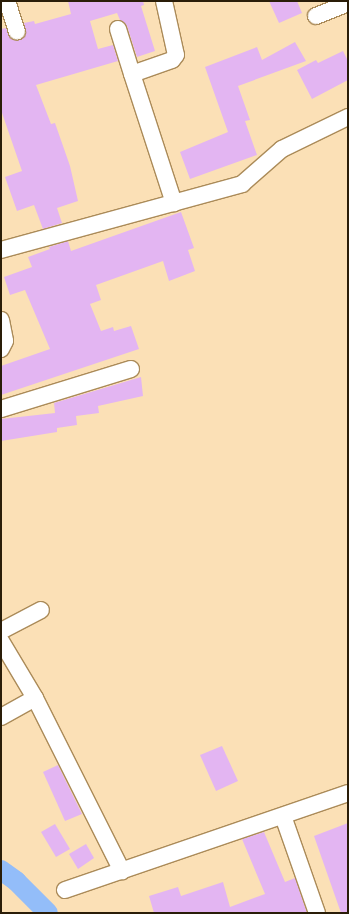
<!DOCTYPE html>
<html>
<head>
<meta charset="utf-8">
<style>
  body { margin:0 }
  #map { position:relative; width:349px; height:914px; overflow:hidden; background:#fbe0b6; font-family:"Golos Text",sans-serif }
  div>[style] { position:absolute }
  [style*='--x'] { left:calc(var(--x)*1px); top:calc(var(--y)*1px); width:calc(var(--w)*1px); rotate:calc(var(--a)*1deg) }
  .canal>* { height:20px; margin:-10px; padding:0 10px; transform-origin:10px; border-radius:10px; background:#93bdf9 }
  .building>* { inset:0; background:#e3b5f2 }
  .roads { filter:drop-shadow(1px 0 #ab8b59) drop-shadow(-1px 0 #ab8b59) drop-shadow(0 1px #ab8b59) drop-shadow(0 -1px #ab8b59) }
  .street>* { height:16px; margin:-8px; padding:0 8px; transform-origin:8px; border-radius:8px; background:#fff }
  span { translate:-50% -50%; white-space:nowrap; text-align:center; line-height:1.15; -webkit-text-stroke:3px #fbe0b6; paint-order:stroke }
  .frame { position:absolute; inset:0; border:2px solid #2a1d08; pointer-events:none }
</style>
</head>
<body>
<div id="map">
  <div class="canal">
    <div style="--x:1;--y:870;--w:19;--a:36"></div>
    <div style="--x:16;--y:881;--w:45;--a:45"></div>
  </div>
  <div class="building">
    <div style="clip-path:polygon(68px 1px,143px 1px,144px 5px,141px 6px,155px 51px,137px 57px,127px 26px,120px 20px,117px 13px,90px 21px,98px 49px,113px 45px,118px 61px,36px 85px,51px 124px,55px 123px,70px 166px,78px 201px,57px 208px,62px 223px,43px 229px,34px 205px,17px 211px,5px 177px,22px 171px,1px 110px,1px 29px,6px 28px,11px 38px,20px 40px,26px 33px,24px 23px,34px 21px,35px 24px,71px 14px)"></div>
    <div style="clip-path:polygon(269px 1px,297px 1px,302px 13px,279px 23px)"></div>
    <div style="clip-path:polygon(295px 42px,306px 61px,238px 86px,250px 120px,245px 121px,257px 155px,190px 179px,180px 152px,228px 132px,205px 67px,257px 47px,262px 60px)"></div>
    <div style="clip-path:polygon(343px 51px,348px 61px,348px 80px,312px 99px,297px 70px,316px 60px,318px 63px)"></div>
    <div style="clip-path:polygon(181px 212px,194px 248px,188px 250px,195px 271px,169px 281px,163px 261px,96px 285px,101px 300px,90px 304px,101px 331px,113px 327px,114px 331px,131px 326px,139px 349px,1px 395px,1px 366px,50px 349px,25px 290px,10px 295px,4px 277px,32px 267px,28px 257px,50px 249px,49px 247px,68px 241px,71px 251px)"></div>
    <div style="clip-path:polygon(141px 377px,143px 396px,98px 406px,99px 413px,76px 416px,77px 425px,57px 428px,57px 432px,1px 441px,1px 419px,55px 413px,54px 403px)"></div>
    <div style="clip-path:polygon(222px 746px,238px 781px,216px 791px,200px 755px)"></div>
    <div style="clip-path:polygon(58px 765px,82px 814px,65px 821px,43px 772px)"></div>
    <div style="clip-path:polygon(348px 823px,348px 913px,341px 913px,314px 836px)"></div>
    <div style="clip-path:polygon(55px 824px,70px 849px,56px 857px,41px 832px)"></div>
    <div style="clip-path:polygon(264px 832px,285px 882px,295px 878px,307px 913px,154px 913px,149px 896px,178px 887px,181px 896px,223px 882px,230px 907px,265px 894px,242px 839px)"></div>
    <div style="clip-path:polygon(86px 844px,94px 858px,78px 869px,69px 854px)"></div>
  </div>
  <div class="roads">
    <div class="street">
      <div style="--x:7;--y:1;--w:32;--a:72"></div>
      <div style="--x:164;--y:1;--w:55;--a:77.5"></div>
      <div style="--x:176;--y:55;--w:6;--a:129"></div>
      <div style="--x:172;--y:60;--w:42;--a:160.7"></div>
      <div style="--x:132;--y:74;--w:136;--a:72"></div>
      <div style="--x:316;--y:16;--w:35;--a:-22"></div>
      <div style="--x:118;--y:29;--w:47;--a:72.7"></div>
      <div style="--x:1;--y:250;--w:250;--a:-15.3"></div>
      <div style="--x:242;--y:184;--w:53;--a:-41.2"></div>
      <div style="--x:282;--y:149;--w:73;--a:-25.9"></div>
      <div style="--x:1;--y:320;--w:21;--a:79"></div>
      <div style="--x:5;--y:341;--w:9;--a:117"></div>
      <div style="--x:1;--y:409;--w:136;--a:-17.1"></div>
      <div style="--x:1;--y:631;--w:45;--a:-27.7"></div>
      <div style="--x:1;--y:641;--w:66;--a:59.2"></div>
      <div style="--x:35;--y:698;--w:194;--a:63.3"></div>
      <div style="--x:1;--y:717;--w:39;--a:-29"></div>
      <div style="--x:283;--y:816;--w:103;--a:70.7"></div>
      <div style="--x:65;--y:890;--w:299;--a:-18.9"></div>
    </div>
  </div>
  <div class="frame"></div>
</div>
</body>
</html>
